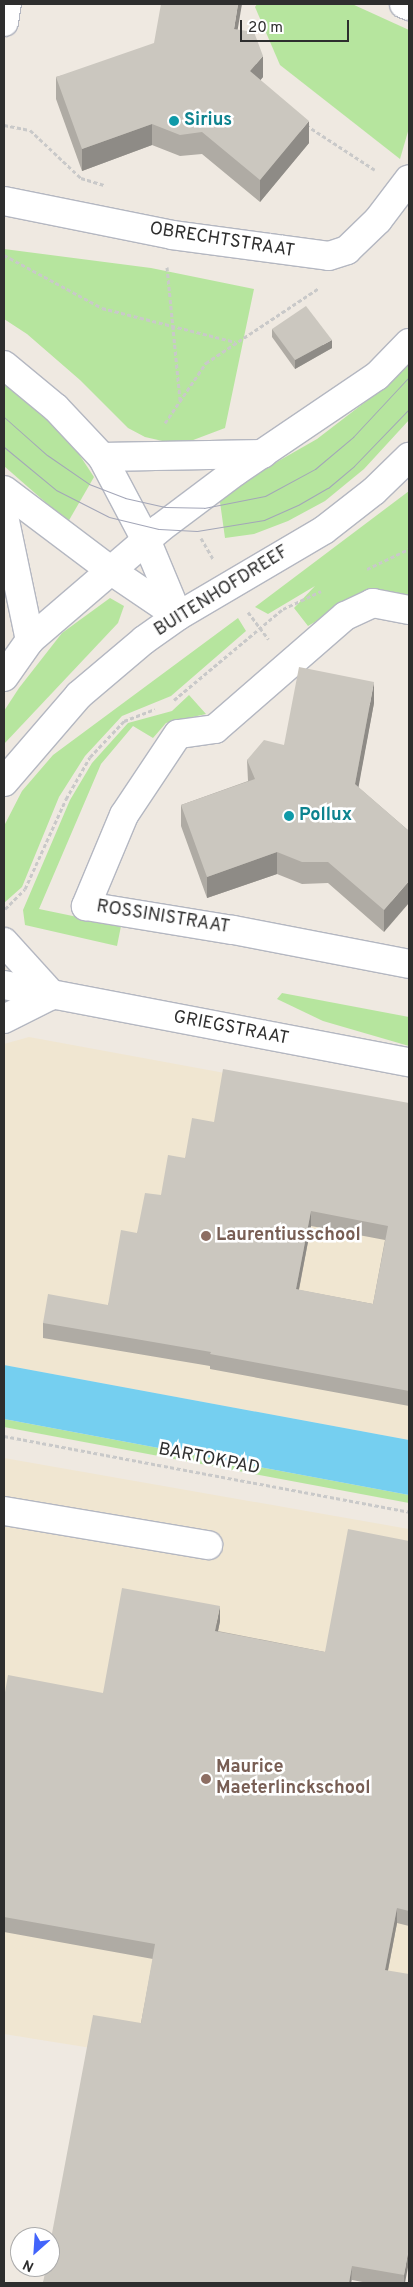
<!DOCTYPE html>
<html>
<head>
<meta charset="utf-8">
<style>
  body { margin:0 }
  #map { position:relative; width:413px; height:2287px; overflow:hidden; background:#efe9e1; font-family:Overpass,sans-serif }
  div>[style] { position:absolute }
  [style*='--x'] { left:calc(var(--x)*1px); top:calc(var(--y)*1px); width:calc(var(--w)*1px); rotate:calc(var(--a)*1deg) }
  .education>* { inset:0; background:#f0e6d1 }
  .green>* { inset:0; background:#b6e59e }
  .water>* { inset:0; background:#75cff0 }
  .path>* { height:3px; margin-top:-1.5px; transform-origin:0; background:repeating-linear-gradient(90deg,#c9c9c9 0 4px,transparent 0 6.5px) }
  .roads { filter:drop-shadow(1px 0 #b4b7c1) drop-shadow(-1px 0 #b4b7c1) drop-shadow(0 1px #b4b7c1) drop-shadow(0 -1px #b4b7c1) }
  .minor>* { height:28px; margin:-14px; padding:0 14px; transform-origin:14px; border-radius:14px; background:#fff }
  .tram>* { height:1px; margin:-0.5px; padding:0 0.5px; transform-origin:0.5px; border-radius:0.5px; background:#a3a6b8 }
  .wall>* { inset:0; background:#afaba4 }
  .shaded-wall>* { inset:0; background:#8e8b86 }
  .building>* { inset:0; background:#cbc7bf }
  .dots>* { width:14px; height:14px; translate:-50% -50%; box-sizing:border-box; border:2px solid #fff; border-radius:50% }
  span { translate:-50% -50%; white-space:nowrap; text-align:center; line-height:1.15; -webkit-text-stroke:5px #fff; paint-order:stroke }
  .culture-label { font-size:18px; color:#0d838f; font-weight:700 }
  .left { translate:0 -50%; text-align:left }
  .street-label { font-size:18px; color:#2e2e2e }
  .education-label { font-size:18px; color:#785e54; font-weight:700 }
  .frame { position:absolute; inset:0; border:5px solid #2e2e2e; pointer-events:none }
  .north { position:absolute; left:10px; top:2227px; width:50px; height:50px; box-sizing:border-box; background:#fff; border:1px solid #ababab; border-radius:50%; rotate:206deg; font-size:14px; font-weight:700; line-height:20px; text-align:center; color:#2e2e2e }
  .north::after { content:''; display:block; margin:auto; width:18px; height:22px; background:#4264fb; clip-path:polygon(50% 0,100% 100%,50% 72%,0 100%) }
  .scale { position:absolute; left:240px; top:20px; width:109px; height:22px; box-sizing:border-box; border:2px solid #2e2e2e; border-top:0; padding-left:6px; font-size:15px; line-height:18px; white-space:nowrap; color:#2e2e2e; -webkit-text-stroke:4px #fff; paint-order:stroke }
</style>
</head>
<body>
<div id="map">
  <div class="education">
    <div style="clip-path:polygon(29px 1037px,409px 1107px,409px 1440px,4px 1365px,4px 1044px)"></div>
    <div style="clip-path:polygon(4px 1458px,409px 1529px,409px 2099px,4px 2034px)"></div>
  </div>
  <div class="green">
    <div style="clip-path:polygon(257px 4px,352px 4px,409px 30px,409px 128px,400px 159px,280px 65px,255px 7px)"></div>
    <div style="clip-path:polygon(4px 249px,151px 268px,254px 289px,225px 428px,180px 445px,145px 437px,128px 428px,80px 380px,27px 334px,4px 319px)"></div>
    <div style="clip-path:polygon(409px 361px,409px 420px,364px 469px,325px 501px,288px 521px,254px 534px,225px 538px,219px 495px,317px 439px,373px 396px)"></div>
    <div style="clip-path:polygon(4px 382px,42px 413px,71px 442px,94px 477px,68px 522px,4px 466px)"></div>
    <div style="clip-path:polygon(409px 491px,409px 595px,371px 589px,308px 626px,294px 608px,315px 586px,268px 614px,255px 607px)"></div>
    <div style="clip-path:polygon(110px 598px,124px 606px,118px 623px,4px 744px,4px 711px,19px 688px,62px 633px)"></div>
    <div style="clip-path:polygon(238px 618px,246px 631px,171px 696px,122px 716px,85px 756px,59px 797px,22px 887px,4px 903px,4px 826px,22px 791px,53px 755px)"></div>
    <div style="clip-path:polygon(189px 695px,206px 714px,166px 723px,153px 738px,133px 726px,101px 764px,39px 909px,121px 926px,117px 946px,25px 925px,23px 910px,70px 800px,92px 763px,128px 723px,172px 711px)"></div>
    <div style="clip-path:polygon(282px 993px,409px 1017px,409px 1046px,323px 1021px,277px 999px)"></div>
    <div style="clip-path:polygon(4px 1419px,409px 1495px,409px 1503px,4px 1427px)"></div>
  </div>
  <div class="water">
    <div style="clip-path:polygon(4px 1365px,409px 1440px,409px 1495px,4px 1419px)"></div>
  </div>
  <div class="path">
    <div style="--x:4;--y:125;--w:26;--a:11"></div>
    <div style="--x:30;--y:130;--w:70;--a:43.3"></div>
    <div style="--x:81;--y:178;--w:24;--a:17"></div>
    <div style="--x:306;--y:125;--w:82;--a:33.1"></div>
    <div style="--x:4;--y:255;--w:111;--a:28.4"></div>
    <div style="--x:102;--y:308;--w:137;--a:14.3"></div>
    <div style="--x:167;--y:267;--w:134;--a:84.4"></div>
    <div style="--x:165;--y:423;--w:73;--a:-55.7"></div>
    <div style="--x:206;--y:363;--w:136;--a:-33.6"></div>
    <div style="--x:201;--y:538;--w:24;--a:60"></div>
    <div style="--x:367;--y:569;--w:47;--a:-25.5"></div>
    <div style="--x:248;--y:612;--w:34;--a:53"></div>
    <div style="--x:174;--y:700;--w:142;--a:-39.9"></div>
    <div style="--x:283;--y:609;--w:42;--a:-25.3"></div>
    <div style="--x:5;--y:909;--w:28;--a:-45"></div>
    <div style="--x:25;--y:889;--w:99;--a:-65.5"></div>
    <div style="--x:66;--y:799;--w:48;--a:-60.3"></div>
    <div style="--x:90;--y:757;--w:50;--a:-46.6"></div>
    <div style="--x:124;--y:721;--w:33;--a:-21"></div>
    <div style="--x:4;--y:1436;--w:412;--a:10.6"></div>
  </div>
  <div class="roads">
    <div class="minor">
      <div style="--x:404;--y:4;--w:5;--a:22"></div>
      <div style="--x:4;--y:22;--w:18;--a:-81"></div>
      <div style="--x:4;--y:201;--w:171;--a:11.4"></div>
      <div style="--x:172;--y:235;--w:158;--a:7.6"></div>
      <div style="--x:329;--y:256;--w:19;--a:-18"></div>
      <div style="--x:347;--y:250;--w:43;--a:-44.1"></div>
      <div style="--x:378;--y:220;--w:51;--a:-52.9"></div>
      <div style="--x:4;--y:365;--w:67;--a:39.6"></div>
      <div style="--x:56;--y:408;--w:67;--a:46.8"></div>
      <div style="--x:102;--y:457;--w:96;--a:62.1"></div>
      <div style="--x:147;--y:542;--w:80;--a:67.3"></div>
      <div style="--x:102;--y:457;--w:161;--a:-1.1"></div>
      <div style="--x:4;--y:490;--w:136;--a:37"></div>
      <div style="--x:113;--y:572;--w:78;--a:34.1"></div>
      <div style="--x:4;--y:516;--w:127;--a:78.2"></div>
      <div style="--x:409;--y:610;--w:37;--a:-169"></div>
      <div style="--x:373;--y:603;--w:31;--a:155"></div>
      <div style="--x:345;--y:616;--w:172;--a:139"></div>
      <div style="--x:215;--y:729;--w:37;--a:172"></div>
      <div style="--x:178;--y:734;--w:97;--a:123.7"></div>
      <div style="--x:124;--y:815;--w:99;--a:112.7"></div>
      <div style="--x:86;--y:906;--w:149;--a:9.3"></div>
      <div style="--x:233;--y:930;--w:179;--a:10.9"></div>
      <div style="--x:4;--y:677;--w:45;--a:-54.9"></div>
      <div style="--x:30;--y:640;--w:170;--a:-40.7"></div>
      <div style="--x:159;--y:529;--w:95;--a:-36.9"></div>
      <div style="--x:235;--y:472;--w:171;--a:-34.1"></div>
      <div style="--x:377;--y:376;--w:46;--a:-45.9"></div>
      <div style="--x:4;--y:782;--w:115;--a:-49.2"></div>
      <div style="--x:79;--y:695;--w:85;--a:-40.2"></div>
      <div style="--x:144;--y:640;--w:42;--a:-35.2"></div>
      <div style="--x:178;--y:616;--w:169;--a:-30.5"></div>
      <div style="--x:324;--y:530;--w:63;--a:-38"></div>
      <div style="--x:374;--y:491;--w:49;--a:-44.2"></div>
      <div style="--x:4;--y:942;--w:72;--a:47.8"></div>
      <div style="--x:4;--y:985;--w:412;--a:10.8"></div>
      <div style="--x:4;--y:1019;--w:54;--a:-26.6"></div>
      <div style="--x:4;--y:1511;--w:207;--a:9.5"></div>
    </div>
  </div>
  <div class="tram">
    <div style="--x:4;--y:417;--w:57;--a:41.5"></div>
    <div style="--x:47;--y:455;--w:51;--a:34.6"></div>
    <div style="--x:89;--y:484;--w:39;--a:21"></div>
    <div style="--x:125;--y:498;--w:41;--a:12.7"></div>
    <div style="--x:165;--y:507;--w:39;--a:1"></div>
    <div style="--x:204;--y:508;--w:62;--a:-11.1"></div>
    <div style="--x:265;--y:496;--w:57;--a:-28.4"></div>
    <div style="--x:315;--y:469;--w:50;--a:-40.1"></div>
    <div style="--x:353;--y:437;--w:82;--a:-47"></div>
    <div style="--x:4;--y:447;--w:67;--a:39.6"></div>
    <div style="--x:56;--y:490;--w:59;--a:27"></div>
    <div style="--x:109;--y:517;--w:51;--a:13.5"></div>
    <div style="--x:159;--y:529;--w:38;--a:3"></div>
    <div style="--x:197;--y:531;--w:68;--a:-9.3"></div>
    <div style="--x:264;--y:520;--w:37;--a:-24"></div>
    <div style="--x:298;--y:505;--w:34;--a:-30"></div>
    <div style="--x:328;--y:488;--w:34;--a:-40"></div>
    <div style="--x:354;--y:466;--w:79;--a:-46"></div>
  </div>
  <div class="wall">
    <div style="clip-path:polygon(237px 30px,263px 77px,260px 80px,309px 143px,260px 202px,202px 154px,180px 156px,152px 145px,82px 171px,56px 99px,56px 77px)"></div>
    <div style="clip-path:polygon(272px 329px,332px 348px,295px 369px,272px 337px)"></div>
    <div style="clip-path:polygon(374px 703px,358px 787px,409px 831px,384px 932px,328px 883px,302px 884px,277px 874px,207px 898px,181px 826px,181px 805px,248px 781px,247px 760px,284px 745px)"></div>
    <div style="clip-path:polygon(evenodd,409px 1103px,409px 1406px,210px 1369px,210px 1366px,43px 1338px,43px 1323px,108px 1305px,137px 1233px,185px 1158px,214px 1122px,409px 1103px,311px 1226px,385px 1240px,373px 1304px,299px 1290px,311px 1226px)"></div>
    <div style="clip-path:polygon(409px 1541px,409px 1926px,397px 1923px,388px 1971px,405px 2283px,368px 2283px,352px 2280px,351px 2283px,43px 2283px,141px 2023px,153px 1959px,4px 1932px,4px 1698px,103px 1693px,220px 1621px,218px 1631px,325px 1652px)"></div>
  </div>
  <div class="shaded-wall">
    <div style="clip-path:polygon(238px 4px,242px 4px,234px 51px,234px 29px)"></div>
    <div style="clip-path:polygon(263px 56px,263px 77px,250px 93px,250px 71px)"></div>
    <div style="clip-path:polygon(309px 121px,309px 143px,260px 202px,260px 180px)"></div>
    <div style="clip-path:polygon(152px 124px,152px 145px,82px 171px,82px 149px)"></div>
    <div style="clip-path:polygon(332px 340px,332px 348px,295px 369px,295px 360px)"></div>
    <div style="clip-path:polygon(374px 682px,374px 703px,355px 806px,355px 784px)"></div>
    <div style="clip-path:polygon(277px 852px,277px 874px,207px 898px,207px 877px)"></div>
    <div style="clip-path:polygon(409px 881px,409px 903px,384px 932px,384px 910px)"></div>
    <div style="clip-path:polygon(311px 1211px,311px 1226px,296px 1304px,296px 1289px)"></div>
    <div style="clip-path:polygon(220px 1606px,220px 1621px,215px 1646px,215px 1631px)"></div>
    <div style="clip-path:polygon(397px 1908px,397px 1923px,385px 1985px,385px 1970px)"></div>
    <div style="clip-path:polygon(409px 2247px,409px 2262px,405px 2283px,404px 2283px,404px 2275px)"></div>
    <div style="clip-path:polygon(352px 2266px,351px 2283px,349px 2283px)"></div>
  </div>
  <div class="building">
    <div style="clip-path:polygon(161px 4px,238px 4px,234px 29px,254px 32px,263px 56px,250px 71px,309px 121px,260px 180px,202px 132px,180px 135px,152px 124px,82px 149px,56px 77px,154px 43px)"></div>
    <div style="clip-path:polygon(306px 306px,332px 340px,295px 360px,272px 329px)"></div>
    <div style="clip-path:polygon(299px 667px,374px 682px,355px 784px,409px 831px,409px 881px,384px 910px,328px 862px,302px 862px,277px 852px,207px 877px,181px 805px,255px 779px,247px 760px,264px 740px,284px 745px)"></div>
    <div style="clip-path:polygon(evenodd,223px 1069px,409px 1103px,409px 1391px,210px 1354px,211px 1352px,43px 1323px,48px 1294px,108px 1305px,121px 1230px,137px 1233px,145px 1193px,161px 1195px,168px 1155px,185px 1158px,192px 1118px,214px 1122px,223px 1069px,311px 1211px,388px 1226px,373px 1304px,296px 1289px,311px 1211px)"></div>
    <div style="clip-path:polygon(348px 1529px,409px 1541px,409px 1911px,397px 1908px,385px 1970px,409px 1974px,409px 2247px,404px 2275px,352px 2266px,349px 2283px,43px 2283px,46px 2267px,50px 2267px,50px 2244px,93px 2015px,141px 2023px,155px 1944px,4px 1917px,4px 1698px,8px 1675px,103px 1693px,122px 1588px,220px 1606px,215px 1631px,325px 1652px)"></div>
  </div>
  <div class="dots">
    <div style="left:174px;top:121px;background:#0f9aa8"></div>
    <div style="left:289px;top:816px;background:#0f9aa8"></div>
    <div style="left:206px;top:1236px;background:#8d6e63"></div>
    <div style="left:206px;top:1779px;background:#8d6e63"></div>
  </div>
  <div class="culture-label">
    <span class="left" style="left:184px;top:121px">Sirius</span>
    <span class="left" style="left:299px;top:816px">Pollux</span>
  </div>
  <div class="street-label">
    <span style="left:222px;top:241px;rotate:9deg">OBRECHTSTRAAT</span>
    <span style="left:222px;top:592px;rotate:-32deg">BUITENHOFDREEF</span>
    <span style="left:163px;top:918px;rotate:9deg">ROSSINISTRAAT</span>
    <span style="left:231px;top:1029px;rotate:11deg">GRIEGSTRAAT</span>
    <span style="left:209px;top:1460px;rotate:11deg">BARTOKPAD</span>
  </div>
  <div class="education-label">
    <span class="left" style="left:216px;top:1236px">Laurentiusschool</span>
    <span class="left" style="left:216px;top:1779px">Maurice<br>Maeterlinckschool</span>
  </div>
  <div class="frame"></div>
  <div class="north">N</div>
  <div class="scale">20 m</div>
</div>
</body>
</html>
